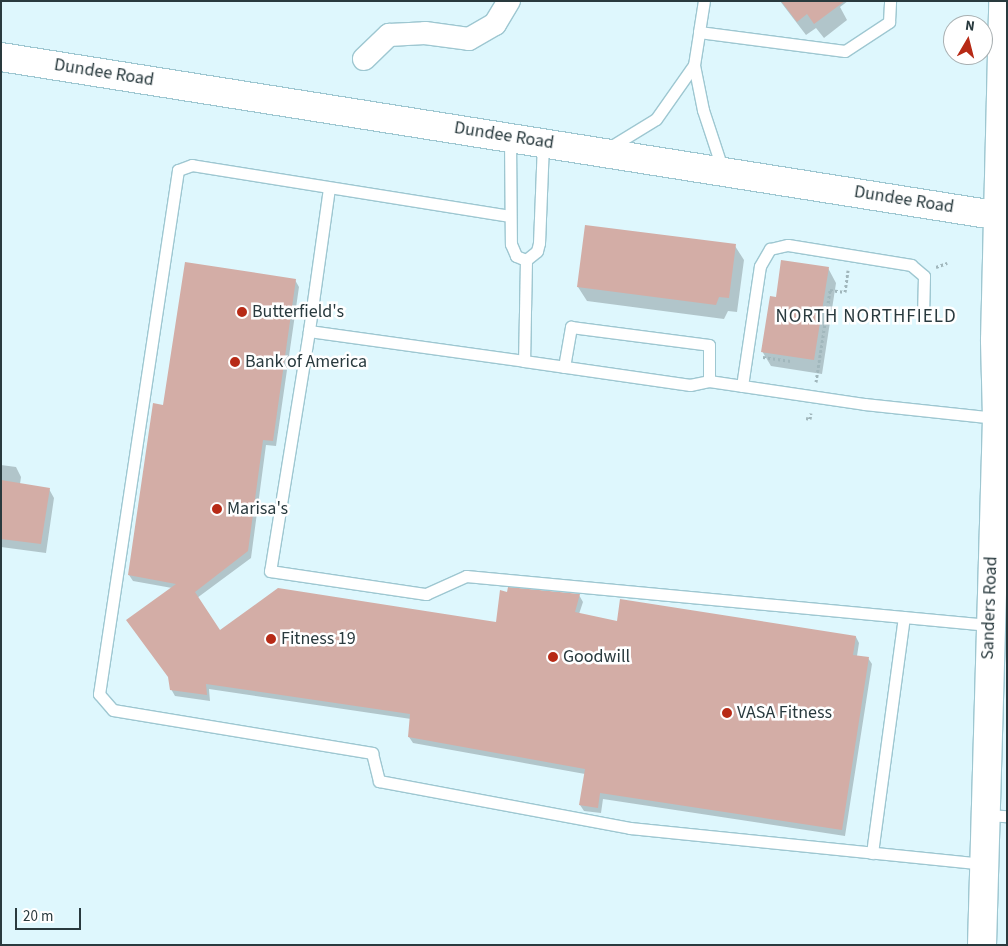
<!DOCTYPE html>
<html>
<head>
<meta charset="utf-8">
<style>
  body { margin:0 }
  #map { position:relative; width:1008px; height:946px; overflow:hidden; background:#def7fd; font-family:"Source Sans 3",sans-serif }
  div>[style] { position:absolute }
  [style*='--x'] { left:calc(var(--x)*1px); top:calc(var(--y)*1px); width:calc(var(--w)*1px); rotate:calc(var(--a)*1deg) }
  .shadow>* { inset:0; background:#0003 }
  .building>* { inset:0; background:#d3ada6 }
  .path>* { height:3px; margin-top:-1.5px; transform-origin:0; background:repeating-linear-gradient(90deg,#a1b7bc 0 2.5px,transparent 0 5px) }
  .roads { filter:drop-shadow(1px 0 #9ec7d1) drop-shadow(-1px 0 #9ec7d1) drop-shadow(0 1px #9ec7d1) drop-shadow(0 -1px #9ec7d1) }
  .lane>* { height:11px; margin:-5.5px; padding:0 5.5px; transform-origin:5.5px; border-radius:5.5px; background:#fff }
  .street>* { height:22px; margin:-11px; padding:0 11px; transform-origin:11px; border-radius:11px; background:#fff }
  .secondary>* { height:28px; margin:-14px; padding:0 14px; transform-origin:14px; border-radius:14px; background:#fff }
  .primary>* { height:28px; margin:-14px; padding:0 14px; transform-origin:14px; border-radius:14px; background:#fff }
  .dots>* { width:14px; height:14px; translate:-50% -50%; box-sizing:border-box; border:2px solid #fff; border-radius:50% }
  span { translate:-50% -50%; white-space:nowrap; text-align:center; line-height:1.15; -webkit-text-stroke:5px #fff; paint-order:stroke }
  .street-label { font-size:18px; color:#293a3e }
  .poi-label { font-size:18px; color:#293a3e }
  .left { translate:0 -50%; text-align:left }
  .neighbourhood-label { font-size:19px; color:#293a3e; letter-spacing:1px }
  .frame { position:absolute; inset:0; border:2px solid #293a3e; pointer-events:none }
  .north { position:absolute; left:943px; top:15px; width:50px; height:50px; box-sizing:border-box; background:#fff; border:1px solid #a9b0b2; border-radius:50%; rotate:8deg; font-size:14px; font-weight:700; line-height:20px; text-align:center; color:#293a3e }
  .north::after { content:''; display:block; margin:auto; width:18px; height:22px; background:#b72a16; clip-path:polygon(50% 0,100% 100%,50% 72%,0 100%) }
  .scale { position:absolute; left:15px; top:908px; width:66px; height:22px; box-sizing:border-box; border:2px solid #293a3e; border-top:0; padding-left:6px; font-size:15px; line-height:18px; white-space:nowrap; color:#293a3e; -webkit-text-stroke:4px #fff; paint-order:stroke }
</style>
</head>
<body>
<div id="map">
  <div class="shadow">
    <div style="clip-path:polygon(780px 1px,848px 1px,840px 7px,847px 20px,824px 38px,816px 28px,806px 35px)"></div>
    <div style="clip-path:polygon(735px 246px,744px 260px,737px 312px,728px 311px,724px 319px,587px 301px,578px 287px)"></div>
    <div style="clip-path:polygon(828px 268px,836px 283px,822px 374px,771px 366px,762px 351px,777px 298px)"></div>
    <div style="clip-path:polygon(295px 280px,299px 287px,276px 446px,266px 445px,251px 558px,197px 598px,220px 632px,497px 623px,579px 595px,583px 602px,579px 614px,618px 623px,856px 637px,859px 643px,857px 656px,868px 658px,872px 664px,845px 836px,603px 799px,601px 813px,584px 811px,580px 805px,585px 774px,413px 743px,409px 737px,411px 719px,209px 689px,210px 701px,175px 696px,171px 689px,172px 588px,133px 581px,129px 575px,164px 406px)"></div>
    <div style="clip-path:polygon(1px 465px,16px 467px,21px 477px,20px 484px,49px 489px,54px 498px,46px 553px,1px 547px)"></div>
  </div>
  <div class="building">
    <div style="clip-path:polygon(781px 1px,845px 1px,814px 24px,807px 14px,797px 22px)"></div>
    <div style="clip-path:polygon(585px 225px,736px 244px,729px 298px,719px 297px,716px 305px,577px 287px)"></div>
    <div style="clip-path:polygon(781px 260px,829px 267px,814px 360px,761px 352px,770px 296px,776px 297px)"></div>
    <div style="clip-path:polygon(185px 262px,296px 279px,273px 441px,263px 440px,248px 551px,195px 592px,220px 630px,278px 588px,496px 622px,500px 590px,507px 592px,508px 587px,580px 594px,575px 612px,617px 621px,620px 599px,856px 636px,853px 655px,869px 657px,842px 830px,600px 793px,598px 808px,579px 805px,585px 769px,408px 737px,410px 714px,206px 684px,207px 695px,170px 690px,168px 677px,126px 620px,176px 584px,128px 575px,153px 403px,163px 405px)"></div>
    <div style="clip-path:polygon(1px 480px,50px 488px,41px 544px,1px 539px)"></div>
  </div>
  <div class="path">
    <div style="--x:936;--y:267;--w:12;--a:-20"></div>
    <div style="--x:763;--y:357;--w:28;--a:8"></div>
    <div style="--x:816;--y:382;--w:93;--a:-81.3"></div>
    <div style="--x:830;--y:290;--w:15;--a:8"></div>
    <div style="--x:845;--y:292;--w:22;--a:-82"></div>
    <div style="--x:806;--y:418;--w:4;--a:14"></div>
    <div style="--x:810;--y:419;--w:6;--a:-81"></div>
  </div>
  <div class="roads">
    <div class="lane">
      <div style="--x:699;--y:32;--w:31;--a:-81"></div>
      <div style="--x:694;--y:65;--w:33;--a:-81"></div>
      <div style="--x:699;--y:32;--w:147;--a:7.4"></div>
      <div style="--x:845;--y:51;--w:53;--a:-33.4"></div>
      <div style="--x:889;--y:22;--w:21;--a:-87"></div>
      <div style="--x:510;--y:138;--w:106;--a:89.5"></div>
      <div style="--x:511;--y:244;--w:13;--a:67"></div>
      <div style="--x:516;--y:256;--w:11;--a:22"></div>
      <div style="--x:526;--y:260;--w:14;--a:-39"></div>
      <div style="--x:537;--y:251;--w:8;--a:-76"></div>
      <div style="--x:539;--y:243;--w:100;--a:-87.7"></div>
      <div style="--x:607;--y:149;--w:57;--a:-31.5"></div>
      <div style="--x:656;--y:119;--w:66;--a:-54.9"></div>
      <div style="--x:694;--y:65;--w:46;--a:78.7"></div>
      <div style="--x:703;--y:110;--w:64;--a:71.8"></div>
      <div style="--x:329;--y:188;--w:144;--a:98"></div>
      <div style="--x:309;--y:331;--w:217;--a:7.9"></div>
      <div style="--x:510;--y:216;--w:322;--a:-170.9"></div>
      <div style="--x:192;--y:165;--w:15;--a:160"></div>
      <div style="--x:178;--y:170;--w:530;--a:98.57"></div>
      <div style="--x:99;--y:694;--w:21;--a:49"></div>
      <div style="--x:113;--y:710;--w:263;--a:9.4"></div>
      <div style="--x:372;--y:753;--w:29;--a:76"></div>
      <div style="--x:379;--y:781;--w:255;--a:10.6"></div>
      <div style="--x:630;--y:828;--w:355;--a:5.8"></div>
      <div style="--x:526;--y:260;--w:101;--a:91.1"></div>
      <div style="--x:524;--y:361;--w:168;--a:8.2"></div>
      <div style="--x:690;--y:385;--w:19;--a:-12"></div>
      <div style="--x:709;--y:381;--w:158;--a:8.4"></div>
      <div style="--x:865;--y:404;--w:133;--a:6.1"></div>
      <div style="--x:309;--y:331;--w:243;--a:99.2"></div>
      <div style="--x:270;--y:571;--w:158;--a:8.4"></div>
      <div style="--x:426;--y:594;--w:44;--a:-24.2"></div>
      <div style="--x:466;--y:576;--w:525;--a:5.35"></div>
      <div style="--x:564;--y:367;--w:41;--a:-80.1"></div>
      <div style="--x:571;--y:327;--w:139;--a:7.4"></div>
      <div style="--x:709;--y:345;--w:36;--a:90"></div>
      <div style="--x:742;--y:386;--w:121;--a:-81.5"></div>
      <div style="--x:760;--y:266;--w:20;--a:-60"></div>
      <div style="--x:770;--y:249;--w:18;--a:-13"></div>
      <div style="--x:788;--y:245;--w:125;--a:9.2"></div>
      <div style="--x:911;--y:265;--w:17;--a:40"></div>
      <div style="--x:924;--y:276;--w:40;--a:91.4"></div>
      <div style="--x:985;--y:815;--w:22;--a:3"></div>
      <div style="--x:872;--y:853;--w:238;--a:-82.3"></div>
    </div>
    <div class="street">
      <div style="--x:364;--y:59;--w:35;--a:-44"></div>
      <div style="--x:389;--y:35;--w:36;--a:-3"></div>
      <div style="--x:425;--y:33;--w:44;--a:7.8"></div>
      <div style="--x:469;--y:39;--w:30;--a:-30"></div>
      <div style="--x:495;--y:24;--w:27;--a:-59"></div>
    </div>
    <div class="secondary">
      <div style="--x:982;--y:945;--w:527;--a:-88.37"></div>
      <div style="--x:997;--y:418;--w:78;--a:-91.5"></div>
      <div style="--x:995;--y:340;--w:339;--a:-88.6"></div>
    </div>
    <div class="primary">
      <div style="--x:1;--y:57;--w:1019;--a:9.04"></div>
    </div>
  </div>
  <div class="dots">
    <div style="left:242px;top:312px;background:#b72a16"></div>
    <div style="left:235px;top:362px;background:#b72a16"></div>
    <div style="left:217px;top:509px;background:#b72a16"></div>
    <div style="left:271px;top:639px;background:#b72a16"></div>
    <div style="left:553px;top:657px;background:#b72a16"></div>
    <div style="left:727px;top:713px;background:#b72a16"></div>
  </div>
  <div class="street-label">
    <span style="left:104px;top:73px;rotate:9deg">Dundee Road</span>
    <span style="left:504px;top:136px;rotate:9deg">Dundee Road</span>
    <span style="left:904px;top:200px;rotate:9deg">Dundee Road</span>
    <span style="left:990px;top:608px;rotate:-88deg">Sanders Road</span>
  </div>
  <div class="poi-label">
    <span class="left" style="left:252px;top:312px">Butterfield's</span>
    <span class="left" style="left:245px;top:362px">Bank of America</span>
    <span class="left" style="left:227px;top:509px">Marisa's</span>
    <span class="left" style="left:281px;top:639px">Fitness 19</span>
    <span class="left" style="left:563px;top:657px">Goodwill</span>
    <span class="left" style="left:737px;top:713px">VASA Fitness</span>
  </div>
  <div class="neighbourhood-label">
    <span style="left:866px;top:317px">NORTH NORTHFIELD</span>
  </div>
  <div class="frame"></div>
  <div class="north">N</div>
  <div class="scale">20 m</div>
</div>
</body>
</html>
